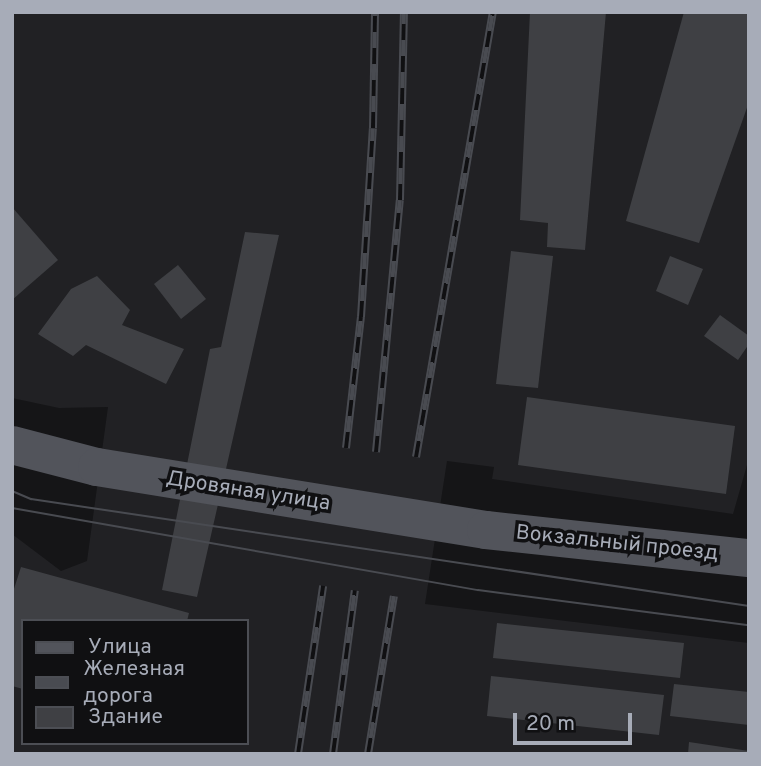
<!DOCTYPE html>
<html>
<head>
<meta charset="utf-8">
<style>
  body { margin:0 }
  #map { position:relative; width:761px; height:766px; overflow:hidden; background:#151517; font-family:Overpass,sans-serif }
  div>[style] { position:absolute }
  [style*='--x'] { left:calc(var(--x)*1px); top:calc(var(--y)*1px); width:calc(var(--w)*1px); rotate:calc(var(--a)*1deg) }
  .built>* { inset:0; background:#212124 }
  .building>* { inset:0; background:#3f4044 }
  .major>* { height:38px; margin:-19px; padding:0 19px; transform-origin:19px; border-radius:19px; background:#52545b }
  .tram>* { height:2px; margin:-1px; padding:0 1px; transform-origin:1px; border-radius:1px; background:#494b51 }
  .rail>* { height:8px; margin-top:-4px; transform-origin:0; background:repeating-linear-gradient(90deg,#101012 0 16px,#494b51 0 32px); box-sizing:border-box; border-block:2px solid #494b51 }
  span { translate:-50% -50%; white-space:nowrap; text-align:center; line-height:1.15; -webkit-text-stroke:7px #101012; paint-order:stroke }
  .street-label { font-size:21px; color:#a7acb8 }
  .frame { position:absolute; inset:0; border:14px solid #a7acb8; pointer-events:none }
  .legend { position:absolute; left:21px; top:619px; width:228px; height:126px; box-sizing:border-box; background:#101012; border:2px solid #4c4e54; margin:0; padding:9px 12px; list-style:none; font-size:21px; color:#a7acb8 }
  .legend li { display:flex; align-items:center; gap:14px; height:35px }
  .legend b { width:35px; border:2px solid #4c4e54 }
  .scale { position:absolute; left:513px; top:713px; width:119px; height:32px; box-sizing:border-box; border:4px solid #a7acb8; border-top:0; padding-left:9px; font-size:21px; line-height:24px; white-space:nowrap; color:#a7acb8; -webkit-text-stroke:5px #101012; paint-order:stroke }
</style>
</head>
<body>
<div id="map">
  <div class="built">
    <div style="clip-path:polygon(evenodd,12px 12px,749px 12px,749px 458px,733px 514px,492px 479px,494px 467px,447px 461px,425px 604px,749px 643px,749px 754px,12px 754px,12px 534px,61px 571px,87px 561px,108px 407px,59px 408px,12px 398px,12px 12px,23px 621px,247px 621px,247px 743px,23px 743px,23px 621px)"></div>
  </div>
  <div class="building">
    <div style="clip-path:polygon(530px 12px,606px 12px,585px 250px,547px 247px,548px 223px,520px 220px)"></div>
    <div style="clip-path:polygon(684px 12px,749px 12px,749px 102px,699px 243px,626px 221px)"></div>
    <div style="clip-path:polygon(12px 207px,58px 260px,12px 300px)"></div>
    <div style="clip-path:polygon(245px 232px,279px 235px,197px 597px,162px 590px,210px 349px,221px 347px)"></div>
    <div style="clip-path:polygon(511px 251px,553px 256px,538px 388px,496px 384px)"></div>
    <div style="clip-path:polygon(670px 256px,703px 269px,688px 305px,656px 291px)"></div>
    <div style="clip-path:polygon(178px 265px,206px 299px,181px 319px,154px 284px)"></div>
    <div style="clip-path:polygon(97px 276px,130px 310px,122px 325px,184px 349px,166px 384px,86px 345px,73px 356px,38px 334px,71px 289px)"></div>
    <div style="clip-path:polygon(720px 315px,749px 336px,749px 344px,738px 360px,704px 336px)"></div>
    <div style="clip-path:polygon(527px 397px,735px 426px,726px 494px,518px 465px)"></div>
    <div style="clip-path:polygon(21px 567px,189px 613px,187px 621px,23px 621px,23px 689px,12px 686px,12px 595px)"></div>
    <div style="clip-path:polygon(497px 623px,684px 643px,680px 678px,493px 658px)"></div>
    <div style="clip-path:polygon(491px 676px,664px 695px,659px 735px,487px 716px)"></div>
    <div style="clip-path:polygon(674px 684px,749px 692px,749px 725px,670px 716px)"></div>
    <div style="clip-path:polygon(689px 742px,749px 751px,749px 754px,688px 754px)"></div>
  </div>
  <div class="major">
    <div style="--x:12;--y:445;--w:88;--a:14.5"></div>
    <div style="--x:97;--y:467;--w:394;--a:9.2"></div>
    <div style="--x:486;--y:530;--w:264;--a:6.1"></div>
  </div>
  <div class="tram">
    <div style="--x:12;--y:491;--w:21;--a:23"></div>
    <div style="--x:31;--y:499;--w:726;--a:8.48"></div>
    <div style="--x:12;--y:508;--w:473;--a:10"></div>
    <div style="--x:478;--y:590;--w:273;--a:7.4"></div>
  </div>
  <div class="rail">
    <div style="--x:346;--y:448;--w:132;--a:-83.5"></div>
    <div style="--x:361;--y:317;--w:189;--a:-86.4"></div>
    <div style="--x:373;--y:128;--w:116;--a:-89"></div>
    <div style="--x:376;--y:452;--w:253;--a:-84.6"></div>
    <div style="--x:400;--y:200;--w:188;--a:-88.8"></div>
    <div style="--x:416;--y:457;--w:452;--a:-80.2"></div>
    <div style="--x:298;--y:754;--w:170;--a:-81.5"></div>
    <div style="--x:333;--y:754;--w:165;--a:-82.4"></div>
    <div style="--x:368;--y:754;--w:160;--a:-80.7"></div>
  </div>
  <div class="street-label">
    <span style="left:248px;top:492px;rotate:9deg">Дровяная улица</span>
    <span style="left:617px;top:544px;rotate:6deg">Вокзальный проезд</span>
  </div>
  <div class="frame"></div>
  <ul class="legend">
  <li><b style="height:9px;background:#52545b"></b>Улица</li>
  <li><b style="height:9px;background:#494b51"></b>Железная дорога</li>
  <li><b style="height:19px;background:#3f4044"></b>Здание</li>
  </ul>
  <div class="scale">20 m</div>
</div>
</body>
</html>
